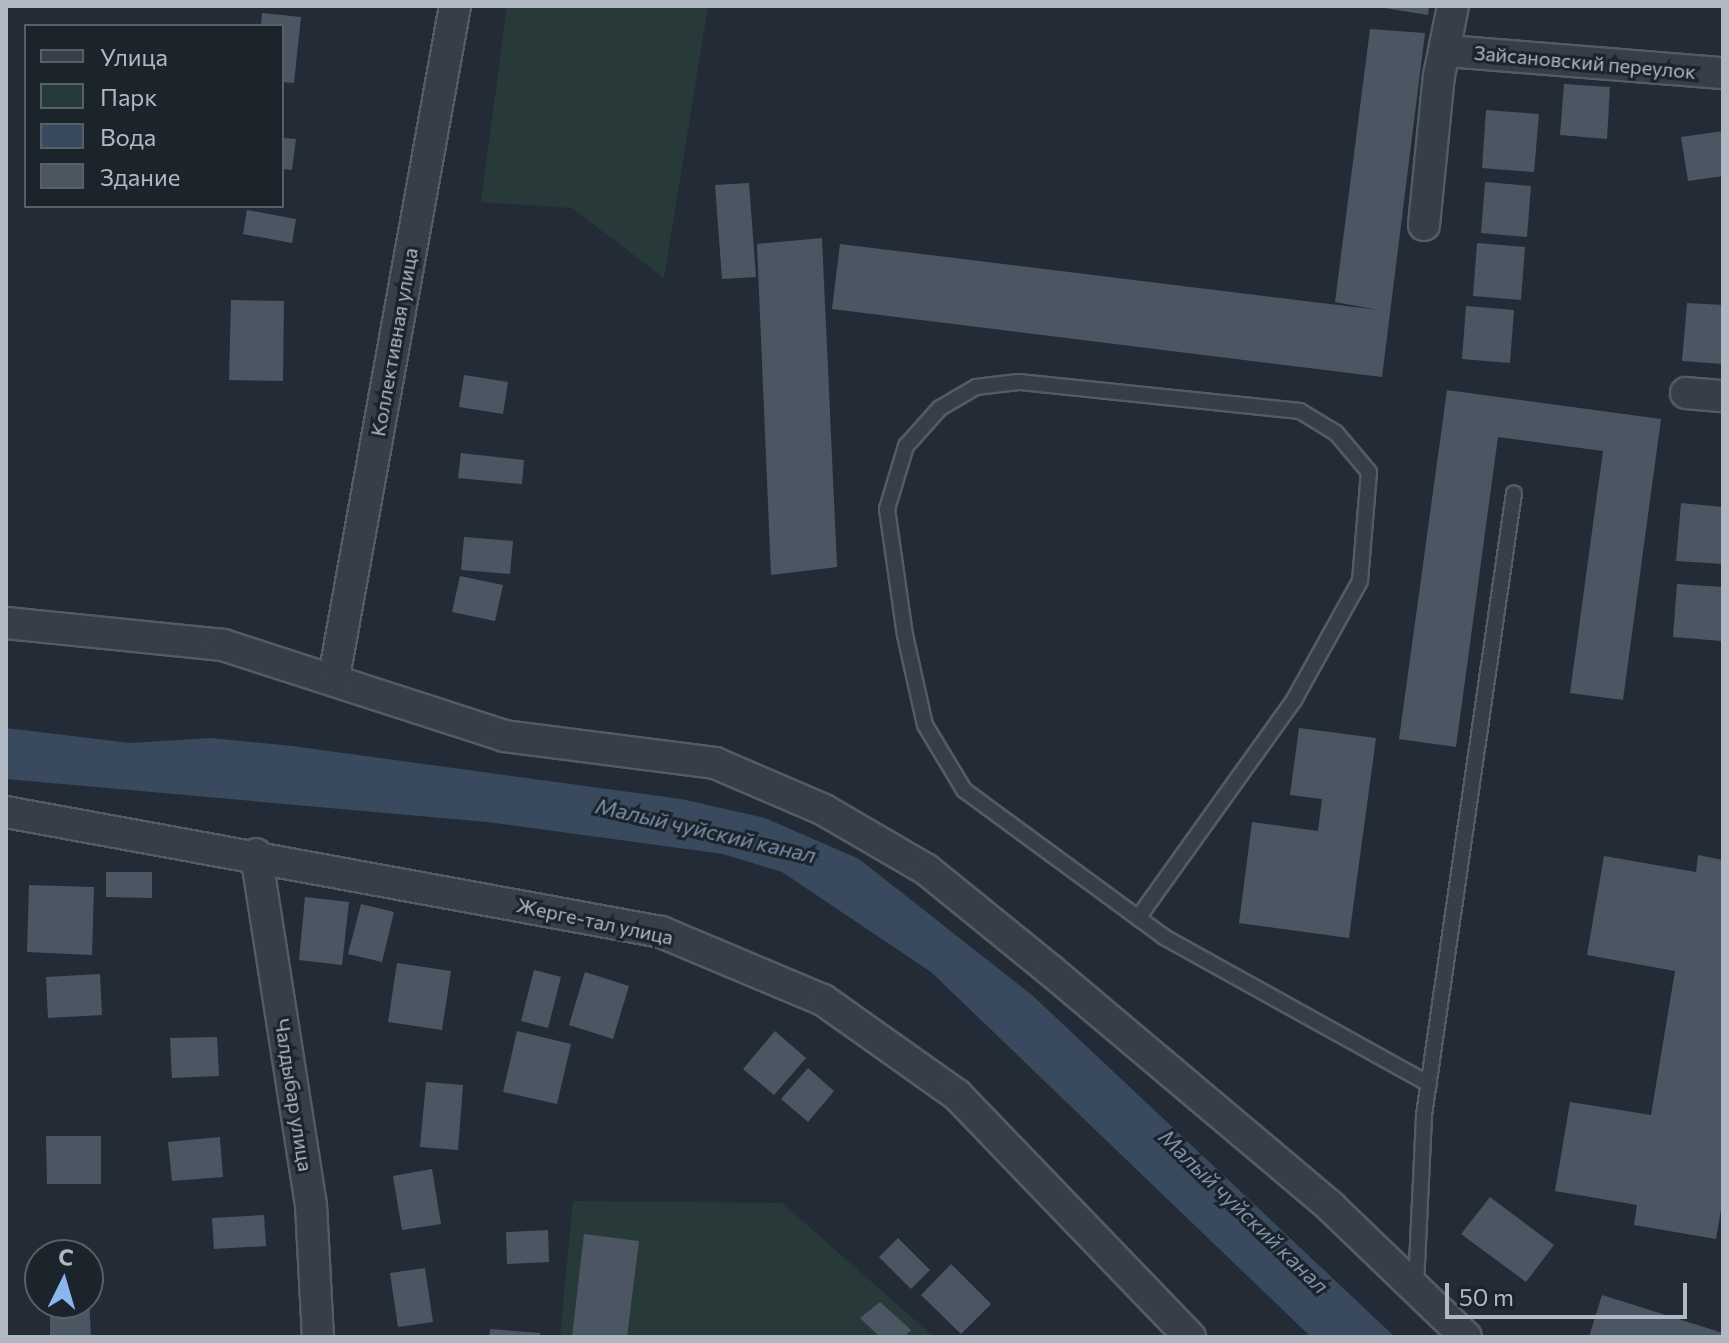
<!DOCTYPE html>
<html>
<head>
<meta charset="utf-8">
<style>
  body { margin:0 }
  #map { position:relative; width:1729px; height:1343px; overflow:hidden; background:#232c36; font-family:Commissioner,sans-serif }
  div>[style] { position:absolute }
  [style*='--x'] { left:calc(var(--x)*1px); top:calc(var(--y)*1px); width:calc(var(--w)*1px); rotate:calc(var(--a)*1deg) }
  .green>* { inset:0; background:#273a39 }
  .water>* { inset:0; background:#394a5e }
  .building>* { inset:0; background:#4b5662 }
  .roads { filter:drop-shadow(2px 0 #535b64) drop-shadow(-2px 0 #535b64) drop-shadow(0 2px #535b64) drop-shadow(0 -2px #535b64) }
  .lane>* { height:14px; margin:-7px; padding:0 7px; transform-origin:7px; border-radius:7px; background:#363e47 }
  .street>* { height:30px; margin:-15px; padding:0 15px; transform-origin:15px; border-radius:15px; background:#363e47 }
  span { translate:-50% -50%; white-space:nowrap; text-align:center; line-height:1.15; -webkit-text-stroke:6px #1b232b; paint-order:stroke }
  .street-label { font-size:20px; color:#b0b8c3 }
  .water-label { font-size:22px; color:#7b90a9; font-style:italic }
  .frame { position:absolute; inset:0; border:8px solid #b0b8c3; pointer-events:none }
  .legend { position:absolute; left:24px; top:24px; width:260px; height:184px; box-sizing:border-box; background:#1b232b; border:2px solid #575f68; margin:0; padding:10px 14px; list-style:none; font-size:24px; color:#b0b8c3 }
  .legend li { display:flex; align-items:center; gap:16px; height:40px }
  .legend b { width:40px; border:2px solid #575f68 }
  .north { position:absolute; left:24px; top:1239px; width:80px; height:80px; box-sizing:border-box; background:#1b232b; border:2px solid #575f68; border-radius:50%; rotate:5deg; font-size:22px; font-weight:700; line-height:32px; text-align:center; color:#b0b8c3 }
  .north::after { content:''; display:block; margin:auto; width:28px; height:36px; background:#8bb6ed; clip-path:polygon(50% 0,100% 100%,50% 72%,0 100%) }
  .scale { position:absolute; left:1445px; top:1283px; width:242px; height:36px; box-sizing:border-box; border:4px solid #b0b8c3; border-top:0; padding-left:10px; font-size:24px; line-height:28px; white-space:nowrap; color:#b0b8c3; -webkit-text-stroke:6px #1b232b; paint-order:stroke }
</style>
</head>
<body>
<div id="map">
  <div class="green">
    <div style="clip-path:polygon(507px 6px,708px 6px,664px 278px,572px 208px,481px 202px)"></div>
    <div style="clip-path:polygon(573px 1201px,782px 1203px,934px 1337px,560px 1337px)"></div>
  </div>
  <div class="water">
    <div style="clip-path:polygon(6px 728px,130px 743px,211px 738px,292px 746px,681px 799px,765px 818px,859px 859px,1032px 995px,1395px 1337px,1311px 1337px,931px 972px,782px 872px,723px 854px,487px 822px,6px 779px)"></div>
  </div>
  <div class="building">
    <div style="clip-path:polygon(1372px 6px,1429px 6px,1428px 15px)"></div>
    <div style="clip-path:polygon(262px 13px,301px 17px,294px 83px,282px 82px,282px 26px,261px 26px)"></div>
    <div style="clip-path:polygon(1370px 29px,1425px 33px,1382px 377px,832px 309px,840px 244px,1379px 310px,1335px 302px)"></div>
    <div style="clip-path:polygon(1564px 84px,1610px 87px,1607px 139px,1560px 135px)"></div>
    <div style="clip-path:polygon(1486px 110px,1539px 114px,1534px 172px,1482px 168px)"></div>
    <div style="clip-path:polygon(1723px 131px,1723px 176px,1688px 181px,1681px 137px)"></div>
    <div style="clip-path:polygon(282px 138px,296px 139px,292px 170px,282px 169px)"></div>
    <div style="clip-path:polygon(1485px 182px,1531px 186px,1527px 237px,1481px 233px)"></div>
    <div style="clip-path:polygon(749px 183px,756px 277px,722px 279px,715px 185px)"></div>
    <div style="clip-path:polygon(247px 210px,296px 219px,292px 243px,243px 234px)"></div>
    <div style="clip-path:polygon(822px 238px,837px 567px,771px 575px,757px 244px)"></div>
    <div style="clip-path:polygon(1477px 243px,1525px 247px,1521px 300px,1473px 296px)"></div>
    <div style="clip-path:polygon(231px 300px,284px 301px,283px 381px,229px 380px)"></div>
    <div style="clip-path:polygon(1687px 303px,1723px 305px,1723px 364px,1682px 361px)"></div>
    <div style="clip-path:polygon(1466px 306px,1514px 310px,1510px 363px,1462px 359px)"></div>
    <div style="clip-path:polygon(464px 375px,508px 382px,503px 414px,459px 407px)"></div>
    <div style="clip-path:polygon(1447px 390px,1661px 419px,1623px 700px,1570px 693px,1603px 451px,1498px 437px,1456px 747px,1399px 739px)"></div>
    <div style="clip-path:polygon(461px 453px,524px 460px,522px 484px,458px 478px)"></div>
    <div style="clip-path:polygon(1681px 503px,1723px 507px,1723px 564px,1676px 561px)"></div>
    <div style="clip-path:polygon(464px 537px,513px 541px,510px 574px,461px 570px)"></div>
    <div style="clip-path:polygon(460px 576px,503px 585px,495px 621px,452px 612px)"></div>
    <div style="clip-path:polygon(1677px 584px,1723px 587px,1721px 641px,1673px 637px)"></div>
    <div style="clip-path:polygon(1299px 728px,1376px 738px,1349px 938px,1239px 923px,1252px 822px,1318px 831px,1322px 799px,1290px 795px)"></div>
    <div style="clip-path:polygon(1698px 855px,1723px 860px,1723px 1198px,1716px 1239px,1634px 1225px,1637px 1205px,1555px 1191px,1570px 1102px,1651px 1115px,1675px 971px,1587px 955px,1604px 856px,1696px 872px)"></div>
    <div style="clip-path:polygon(106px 872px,152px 872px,152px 898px,106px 897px)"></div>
    <div style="clip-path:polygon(29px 885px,94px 887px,92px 955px,27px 952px)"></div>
    <div style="clip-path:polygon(305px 897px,349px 902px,342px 965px,299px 960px)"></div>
    <div style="clip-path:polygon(361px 904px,394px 912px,382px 962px,348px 954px)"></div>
    <div style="clip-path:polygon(397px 963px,451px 971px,442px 1030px,388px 1022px)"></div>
    <div style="clip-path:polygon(534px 970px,561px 977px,548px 1028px,521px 1021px)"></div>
    <div style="clip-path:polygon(585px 972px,629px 986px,613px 1039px,569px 1025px)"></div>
    <div style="clip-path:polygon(100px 974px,102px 1015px,48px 1018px,46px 977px)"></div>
    <div style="clip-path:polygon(517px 1031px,571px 1044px,557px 1104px,503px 1092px)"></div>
    <div style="clip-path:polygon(775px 1031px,806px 1058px,774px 1095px,743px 1069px)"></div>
    <div style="clip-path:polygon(217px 1037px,219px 1076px,172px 1078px,170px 1038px)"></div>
    <div style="clip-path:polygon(808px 1068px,834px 1091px,808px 1122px,781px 1099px)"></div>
    <div style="clip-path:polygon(426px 1082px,463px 1085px,458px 1150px,420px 1147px)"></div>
    <div style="clip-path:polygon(46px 1136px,101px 1136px,101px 1184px,47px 1184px)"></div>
    <div style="clip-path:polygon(220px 1137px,223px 1177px,172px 1181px,168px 1142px)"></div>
    <div style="clip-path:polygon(432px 1169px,441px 1224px,402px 1230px,393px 1176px)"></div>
    <div style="clip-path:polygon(1490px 1197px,1554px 1245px,1526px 1282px,1461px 1234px)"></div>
    <div style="clip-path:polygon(264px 1215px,266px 1246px,214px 1249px,212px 1218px)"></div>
    <div style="clip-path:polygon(548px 1230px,549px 1262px,507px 1264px,506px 1232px)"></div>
    <div style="clip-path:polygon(584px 1234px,639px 1241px,627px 1337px,572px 1337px)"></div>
    <div style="clip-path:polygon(898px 1238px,930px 1270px,911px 1289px,879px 1257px)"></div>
    <div style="clip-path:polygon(951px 1264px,991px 1304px,961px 1334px,921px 1295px)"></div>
    <div style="clip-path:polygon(425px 1268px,433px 1322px,398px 1327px,390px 1273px)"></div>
    <div style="clip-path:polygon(88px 1279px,91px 1337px,50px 1337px,50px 1303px,88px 1303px)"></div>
    <div style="clip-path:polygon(1602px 1295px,1723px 1333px,1723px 1337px,1589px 1337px)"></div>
    <div style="clip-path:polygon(880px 1302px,911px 1330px,904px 1337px,880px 1337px,860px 1318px)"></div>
    <div style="clip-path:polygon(490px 1329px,540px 1333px,540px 1337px,489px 1337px)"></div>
  </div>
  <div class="roads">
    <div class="lane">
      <div style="--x:1138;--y:918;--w:268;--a:-54.4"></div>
      <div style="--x:1294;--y:700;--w:136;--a:-61"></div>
      <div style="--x:1360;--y:581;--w:109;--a:-85.3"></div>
      <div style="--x:1369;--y:472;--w:51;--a:-130.2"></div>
      <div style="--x:1336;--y:433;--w:42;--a:-148.6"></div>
      <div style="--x:1300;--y:411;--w:283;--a:-174.1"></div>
      <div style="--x:1018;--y:382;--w:42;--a:173.2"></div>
      <div style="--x:976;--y:387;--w:42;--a:149.7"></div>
      <div style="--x:940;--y:408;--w:51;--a:131.8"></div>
      <div style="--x:906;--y:446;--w:66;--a:106.8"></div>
      <div style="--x:887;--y:509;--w:127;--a:81.9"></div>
      <div style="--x:905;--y:635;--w:92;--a:77.5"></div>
      <div style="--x:925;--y:725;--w:76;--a:59"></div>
      <div style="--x:964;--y:790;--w:248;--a:36.3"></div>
      <div style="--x:1164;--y:937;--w:303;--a:29"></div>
      <div style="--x:1416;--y:1286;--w:171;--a:-87.3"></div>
      <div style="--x:1424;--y:1115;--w:628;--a:-81.77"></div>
    </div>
    <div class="street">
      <div style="--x:1447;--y:51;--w:277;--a:4.6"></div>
      <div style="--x:1424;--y:225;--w:150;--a:-84.3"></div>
      <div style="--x:1439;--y:76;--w:71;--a:-78.7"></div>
      <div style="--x:1686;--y:393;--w:37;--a:5"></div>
      <div style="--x:6;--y:623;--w:218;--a:5.8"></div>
      <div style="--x:223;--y:645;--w:295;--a:17.9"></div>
      <div style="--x:504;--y:736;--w:213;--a:7.3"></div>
      <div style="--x:715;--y:763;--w:119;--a:23.3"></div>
      <div style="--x:824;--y:810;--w:119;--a:30.2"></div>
      <div style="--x:927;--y:870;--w:159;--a:39.1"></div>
      <div style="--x:1050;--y:970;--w:368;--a:40.1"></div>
      <div style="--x:1331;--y:1207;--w:187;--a:43.9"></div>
      <div style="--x:334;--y:677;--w:682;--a:-79.78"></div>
      <div style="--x:6;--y:812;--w:666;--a:10.38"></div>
      <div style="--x:661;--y:932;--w:176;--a:22.8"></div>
      <div style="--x:823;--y:1000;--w:164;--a:35.3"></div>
      <div style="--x:957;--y:1095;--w:336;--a:46.1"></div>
      <div style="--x:256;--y:854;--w:355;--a:81.1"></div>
      <div style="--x:311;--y:1205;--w:132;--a:87"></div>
    </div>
  </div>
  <div class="street-label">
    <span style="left:1585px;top:62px;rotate:5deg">Зайсановский переулок</span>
    <span style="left:394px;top:342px;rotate:-80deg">Коллективная улица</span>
    <span style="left:595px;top:921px;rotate:12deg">Жерге-тал улица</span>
    <span style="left:294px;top:1095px;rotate:81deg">Чалдыбар улица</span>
  </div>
  <div class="water-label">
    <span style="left:706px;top:830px;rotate:13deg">Малый чуйский канал</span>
    <span style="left:1244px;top:1211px;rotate:44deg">Малый чуйский канал</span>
  </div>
  <div class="frame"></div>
  <ul class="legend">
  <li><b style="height:10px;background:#363e47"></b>Улица</li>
  <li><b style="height:22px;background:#273a39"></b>Парк</li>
  <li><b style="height:22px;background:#394a5e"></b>Вода</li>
  <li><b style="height:22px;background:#4b5662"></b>Здание</li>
  </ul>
  <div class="north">С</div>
  <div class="scale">50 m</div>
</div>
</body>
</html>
